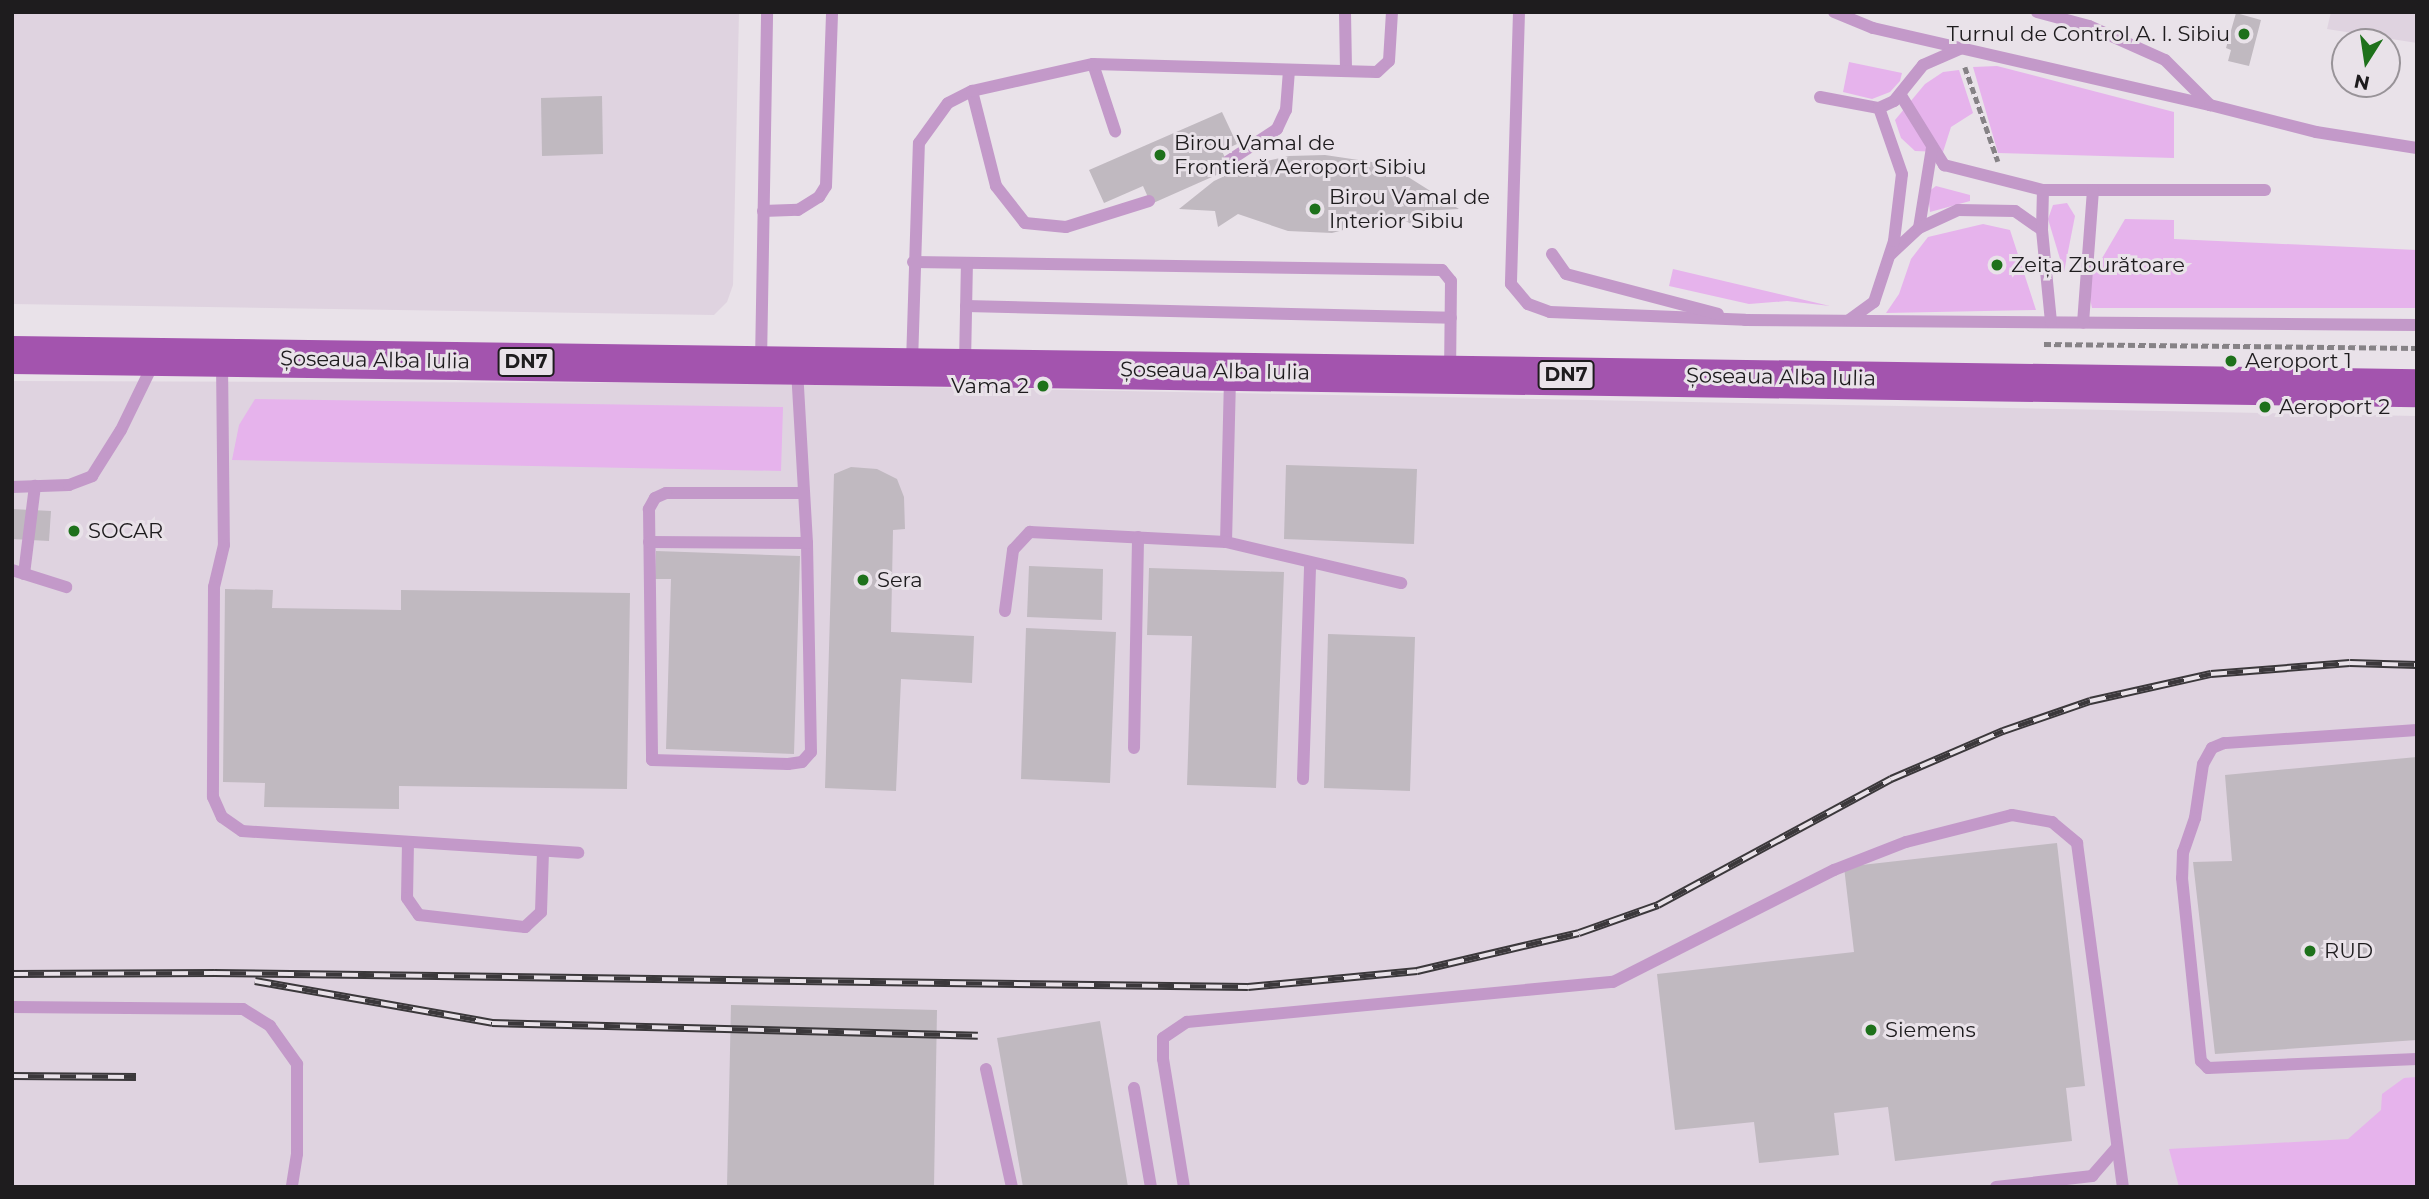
<!DOCTYPE html>
<html>
<head>
<meta charset="utf-8">
<style>
  body { margin:0 }
  #map { position:relative; width:2429px; height:1199px; overflow:hidden; background:#e9e2e9; font-family:Montserrat,sans-serif }
  div>[style] { position:absolute }
  [style*='--x'] { left:calc(var(--x)*1px); top:calc(var(--y)*1px); width:calc(var(--w)*1px); rotate:calc(var(--a)*1deg) }
  .built>* { inset:0; background:#dfd3e0 }
  .green>* { inset:0; background:#e6b3ec }
  .building>* { inset:0; background:#c0b9c0 }
  .path>* { height:4.5px; margin-top:-2.25px; transform-origin:0; background:repeating-linear-gradient(90deg,#868286 0 7px,transparent 0 10.5px) }
  .service>* { height:12px; margin:-6px; padding:0 6px; transform-origin:6px; border-radius:6px; background:#c399c9 }
  .primary>* { height:38px; margin:-19px; padding:0 19px; transform-origin:19px; border-radius:19px; background:#a354ae }
  .rail>* { height:8px; margin-top:-4px; transform-origin:0; background:repeating-linear-gradient(90deg,#e9e2e9 0 16px,#3b383b 0 32px); box-sizing:border-box; border-block:2px solid #3b383b }
  .dots>* { width:19px; height:19px; translate:-50% -50%; box-sizing:border-box; border:4px solid #e9e2e9; border-radius:50% }
  span { translate:-50% -50%; white-space:nowrap; text-align:center; line-height:1.15; -webkit-text-stroke:6px #e9e2e9; paint-order:stroke }
  .shield-label span { padding:2px 5px; background:#e9e2e9; border:2px solid; border-radius:5px; -webkit-text-stroke-width:0 }
  .shield-label { font-size:19px; color:#1e1c1e; font-weight:700 }
  .poi-label { font-size:21px; color:#1e1c1e }
  .right { translate:-100% -50%; text-align:right }
  .left { translate:0 -50%; text-align:left }
  .street-label { font-size:21px; color:#1e1c1e }
  .frame { position:absolute; inset:0; border:14px solid #1e1c1e; pointer-events:none }
  .north { position:absolute; left:2331px; top:28px; width:70px; height:70px; box-sizing:border-box; background:#e9e2e9; border:2px solid #989398; border-radius:50%; rotate:192deg; font-size:19px; font-weight:700; line-height:28px; text-align:center; color:#1e1c1e }
  .north::after { content:''; display:block; margin:auto; width:24px; height:32px; background:#1e711b; clip-path:polygon(50% 0,100% 100%,50% 72%,0 100%) }
</style>
</head>
<body>
<div id="map">
  <div class="built">
    <div style="clip-path:polygon(12px 12px,739px 12px,733px 285px,727px 302px,714px 315px,12px 304px)"></div>
    <div style="clip-path:polygon(2331px 12px,2417px 12px,2417px 43px,2327px 29px)"></div>
    <div style="clip-path:polygon(12px 381px,711px 383px,2417px 416px,2417px 1187px,12px 1187px)"></div>
  </div>
  <div class="green">
    <div style="clip-path:polygon(1849px 62px,1902px 73px,1900px 81px,1890px 92px,1872px 99px,1843px 92px)"></div>
    <div style="clip-path:polygon(1997px 66px,2174px 112px,2174px 158px,1998px 153px,1973px 67px)"></div>
    <div style="clip-path:polygon(1959px 70px,1973px 113px,1951px 127px,1943px 152px,1915px 151px,1901px 138px,1895px 120px,1925px 84px,1943px 72px)"></div>
    <div style="clip-path:polygon(1936px 186px,1970px 195px,1970px 201px,1930px 212px,1928px 192px)"></div>
    <div style="clip-path:polygon(2067px 203px,2075px 216px,2064px 272px,2048px 219px,2053px 205px)"></div>
    <div style="clip-path:polygon(2125px 219px,2174px 220px,2174px 239px,2417px 250px,2417px 308px,2092px 308px,2087px 284px)"></div>
    <div style="clip-path:polygon(1983px 224px,2010px 230px,2036px 310px,1886px 313px,1899px 294px,1911px 259px,1928px 237px)"></div>
    <div style="clip-path:polygon(1673px 269px,1830px 306px,1787px 301px,1749px 304px,1669px 286px)"></div>
    <div style="clip-path:polygon(255px 399px,783px 407px,781px 471px,232px 460px,239px 425px)"></div>
    <div style="clip-path:polygon(2417px 1077px,2417px 1187px,2179px 1187px,2169px 1149px,2348px 1139px,2381px 1110px,2382px 1094px,2404px 1078px)"></div>
  </div>
  <div class="building">
    <div style="clip-path:polygon(2236px 13px,2261px 20px,2249px 66px,2228px 61px,2231px 50px,2226px 48px)"></div>
    <div style="clip-path:polygon(602px 96px,603px 154px,542px 156px,541px 98px)"></div>
    <div style="clip-path:polygon(1222px 112px,1237px 144px,1222px 151px,1230px 169px,1151px 204px,1143px 186px,1104px 203px,1089px 170px)"></div>
    <div style="clip-path:polygon(1325px 155px,1372px 162px,1405px 175px,1459px 209px,1424px 211px,1424px 222px,1415px 226px,1396px 216px,1332px 233px,1288px 231px,1238px 214px,1218px 227px,1215px 211px,1179px 209px,1214px 181px,1248px 165px,1289px 156px)"></div>
    <div style="clip-path:polygon(1286px 465px,1417px 469px,1414px 544px,1284px 539px)"></div>
    <div style="clip-path:polygon(851px 467px,877px 469px,897px 479px,904px 497px,905px 529px,893px 530px,891px 632px,974px 636px,972px 683px,901px 679px,896px 791px,825px 788px,834px 474px)"></div>
    <div style="clip-path:polygon(12px 509px,51px 511px,49px 541px,12px 539px)"></div>
    <div style="clip-path:polygon(656px 551px,800px 556px,794px 754px,666px 749px,671px 579px,655px 579px)"></div>
    <div style="clip-path:polygon(1029px 566px,1103px 569px,1102px 620px,1027px 617px)"></div>
    <div style="clip-path:polygon(1149px 568px,1284px 572px,1276px 788px,1187px 785px,1192px 636px,1147px 635px)"></div>
    <div style="clip-path:polygon(225px 589px,273px 590px,272px 608px,401px 610px,401px 590px,630px 593px,627px 789px,399px 786px,399px 809px,264px 807px,265px 783px,223px 782px)"></div>
    <div style="clip-path:polygon(1026px 628px,1116px 632px,1110px 783px,1021px 779px)"></div>
    <div style="clip-path:polygon(1328px 634px,1415px 637px,1410px 791px,1324px 788px)"></div>
    <div style="clip-path:polygon(2417px 757px,2417px 1040px,2215px 1054px,2193px 862px,2232px 861px,2225px 775px)"></div>
    <div style="clip-path:polygon(2057px 843px,2085px 1086px,2066px 1088px,2072px 1141px,1895px 1161px,1888px 1107px,1834px 1113px,1839px 1155px,1759px 1163px,1754px 1122px,1675px 1130px,1657px 974px,1854px 952px,1844px 867px)"></div>
    <div style="clip-path:polygon(731px 1005px,937px 1010px,934px 1187px,727px 1187px)"></div>
    <div style="clip-path:polygon(1100px 1021px,1128px 1187px,1023px 1187px,997px 1038px)"></div>
  </div>
  <div class="path">
    <div style="--x:1965;--y:67;--w:100;--a:70.7"></div>
    <div style="--x:2044;--y:344;--w:373;--a:0.6"></div>
  </div>
  <div class="service">
    <div style="--x:1345;--y:12;--w:59;--a:89"></div>
    <div style="--x:1519;--y:12;--w:272;--a:91.7"></div>
    <div style="--x:1511;--y:284;--w:26;--a:50"></div>
    <div style="--x:1528;--y:304;--w:23;--a:20"></div>
    <div style="--x:1550;--y:312;--w:195;--a:2.3"></div>
    <div style="--x:1745;--y:320;--w:672;--a:0.43"></div>
    <div style="--x:1834;--y:12;--w:42;--a:22.3"></div>
    <div style="--x:1873;--y:28;--w:346;--a:12.9"></div>
    <div style="--x:2037;--y:12;--w:54;--a:15.1"></div>
    <div style="--x:2089;--y:26;--w:83;--a:24.1"></div>
    <div style="--x:2165;--y:60;--w:64;--a:45"></div>
    <div style="--x:2210;--y:105;--w:109;--a:14.3"></div>
    <div style="--x:2316;--y:132;--w:102;--a:9"></div>
    <div style="--x:1093;--y:64;--w:71;--a:71.8"></div>
    <div style="--x:972;--y:91;--w:98;--a:75.8"></div>
    <div style="--x:996;--y:186;--w:47;--a:51.9"></div>
    <div style="--x:1025;--y:223;--w:41;--a:5.6"></div>
    <div style="--x:1066;--y:227;--w:87;--a:-17.4"></div>
    <div style="--x:1900;--y:94;--w:84;--a:58.2"></div>
    <div style="--x:1944;--y:165;--w:102;--a:14.2"></div>
    <div style="--x:1820;--y:97;--w:60;--a:10.6"></div>
    <div style="--x:1879;--y:108;--w:17;--a:-25"></div>
    <div style="--x:1894;--y:101;--w:46;--a:-51.1"></div>
    <div style="--x:1923;--y:65;--w:40;--a:-23.4"></div>
    <div style="--x:1227;--y:162;--w:60;--a:-33.4"></div>
    <div style="--x:1277;--y:129;--w:21;--a:-65"></div>
    <div style="--x:1286;--y:110;--w:40;--a:-85.7"></div>
    <div style="--x:2093;--y:190;--w:172;--a:0"></div>
    <div style="--x:763;--y:211;--w:35;--a:-2"></div>
    <div style="--x:798;--y:210;--w:25;--a:-32"></div>
    <div style="--x:819;--y:197;--w:13;--a:-58"></div>
    <div style="--x:826;--y:186;--w:174;--a:-88"></div>
    <div style="--x:1919;--y:228;--w:81;--a:-80.8"></div>
    <div style="--x:1552;--y:254;--w:24;--a:55"></div>
    <div style="--x:1566;--y:274;--w:157;--a:14.7"></div>
    <div style="--x:1891;--y:254;--w:38;--a:-43"></div>
    <div style="--x:1919;--y:228;--w:43;--a:-24.8"></div>
    <div style="--x:1958;--y:210;--w:57;--a:1"></div>
    <div style="--x:2015;--y:211;--w:33;--a:35"></div>
    <div style="--x:913;--y:262;--w:529;--a:0.87"></div>
    <div style="--x:1442;--y:270;--w:14;--a:51"></div>
    <div style="--x:1451;--y:281;--w:90;--a:90.6"></div>
    <div style="--x:966;--y:306;--w:485;--a:1.4"></div>
    <div style="--x:1849;--y:320;--w:31;--a:-36"></div>
    <div style="--x:1874;--y:302;--w:64;--a:-71.8"></div>
    <div style="--x:1894;--y:241;--w:67;--a:-83.2"></div>
    <div style="--x:1902;--y:174;--w:70;--a:-109.2"></div>
    <div style="--x:2051;--y:322;--w:92;--a:-95.6"></div>
    <div style="--x:2042;--y:230;--w:40;--a:-88.6"></div>
    <div style="--x:2043;--y:190;--w:50;--a:0"></div>
    <div style="--x:2093;--y:190;--w:133;--a:94.3"></div>
    <div style="--x:222;--y:362;--w:183;--a:89.4"></div>
    <div style="--x:224;--y:545;--w:43;--a:103.4"></div>
    <div style="--x:214;--y:587;--w:210;--a:90.3"></div>
    <div style="--x:213;--y:797;--w:22;--a:66"></div>
    <div style="--x:222;--y:817;--w:24;--a:35"></div>
    <div style="--x:242;--y:831;--w:337;--a:3.7"></div>
    <div style="--x:761;--y:362;--w:350;--a:-89"></div>
    <div style="--x:912;--y:363;--w:220;--a:-88.2"></div>
    <div style="--x:919;--y:143;--w:49;--a:-54.1"></div>
    <div style="--x:948;--y:103;--w:27;--a:-27"></div>
    <div style="--x:972;--y:91;--w:124;--a:-12.6"></div>
    <div style="--x:1093;--y:64;--w:284;--a:1.6"></div>
    <div style="--x:1377;--y:72;--w:16;--a:-43"></div>
    <div style="--x:1389;--y:61;--w:49;--a:-86.5"></div>
    <div style="--x:965;--y:364;--w:101;--a:-88.9"></div>
    <div style="--x:12;--y:487;--w:57;--a:-2"></div>
    <div style="--x:69;--y:485;--w:25;--a:-21"></div>
    <div style="--x:92;--y:476;--w:54;--a:-57.8"></div>
    <div style="--x:121;--y:430;--w:73;--a:-64.1"></div>
    <div style="--x:804;--y:493;--w:138;--a:180"></div>
    <div style="--x:666;--y:493;--w:12;--a:156"></div>
    <div style="--x:655;--y:498;--w:13;--a:119"></div>
    <div style="--x:649;--y:509;--w:251;--a:89.3"></div>
    <div style="--x:652;--y:760;--w:136;--a:1.7"></div>
    <div style="--x:788;--y:764;--w:14;--a:-8"></div>
    <div style="--x:802;--y:762;--w:13;--a:-48"></div>
    <div style="--x:811;--y:752;--w:209;--a:-91.1"></div>
    <div style="--x:649;--y:542;--w:158;--a:0.4"></div>
    <div style="--x:807;--y:543;--w:174;--a:-93.3"></div>
    <div style="--x:1226;--y:542;--w:168;--a:-88.6"></div>
    <div style="--x:12;--y:570;--w:57;--a:17.5"></div>
    <div style="--x:24;--y:574;--w:89;--a:-82.9"></div>
    <div style="--x:1005;--y:611;--w:62;--a:-82.5"></div>
    <div style="--x:1013;--y:550;--w:25;--a:-47"></div>
    <div style="--x:1030;--y:532;--w:196;--a:2.9"></div>
    <div style="--x:1226;--y:542;--w:180;--a:13.2"></div>
    <div style="--x:2417;--y:730;--w:193;--a:176.1"></div>
    <div style="--x:2224;--y:743;--w:13;--a:157"></div>
    <div style="--x:2212;--y:748;--w:18;--a:119"></div>
    <div style="--x:2203;--y:764;--w:55;--a:98.4"></div>
    <div style="--x:2195;--y:818;--w:36;--a:109"></div>
    <div style="--x:2183;--y:852;--w:26;--a:92"></div>
    <div style="--x:2182;--y:878;--w:184;--a:84.1"></div>
    <div style="--x:2201;--y:1061;--w:10;--a:45"></div>
    <div style="--x:2208;--y:1068;--w:209;--a:-2.5"></div>
    <div style="--x:1134;--y:748;--w:211;--a:-88.9"></div>
    <div style="--x:1303;--y:779;--w:215;--a:-88.1"></div>
    <div style="--x:408;--y:842;--w:56;--a:91"></div>
    <div style="--x:407;--y:898;--w:21;--a:55"></div>
    <div style="--x:419;--y:915;--w:107;--a:6.5"></div>
    <div style="--x:525;--y:927;--w:22;--a:-43"></div>
    <div style="--x:541;--y:912;--w:61;--a:-88.1"></div>
    <div style="--x:12;--y:1007;--w:231;--a:0.5"></div>
    <div style="--x:243;--y:1009;--w:32;--a:32"></div>
    <div style="--x:270;--y:1026;--w:47;--a:54.6"></div>
    <div style="--x:297;--y:1064;--w:90;--a:90"></div>
    <div style="--x:297;--y:1154;--w:33;--a:99"></div>
    <div style="--x:986;--y:1069;--w:121;--a:77.6"></div>
    <div style="--x:1134;--y:1088;--w:100;--a:80.3"></div>
    <div style="--x:1184;--y:1187;--w:130;--a:-99.3"></div>
    <div style="--x:1163;--y:1059;--w:21;--a:-90"></div>
    <div style="--x:1163;--y:1038;--w:29;--a:-34"></div>
    <div style="--x:1187;--y:1022;--w:428;--a:-5.4"></div>
    <div style="--x:1613;--y:982;--w:248;--a:-26.9"></div>
    <div style="--x:1834;--y:870;--w:77;--a:-21.3"></div>
    <div style="--x:1906;--y:842;--w:109;--a:-14.3"></div>
    <div style="--x:2012;--y:815;--w:41;--a:9.9"></div>
    <div style="--x:2052;--y:822;--w:33;--a:40"></div>
    <div style="--x:2077;--y:843;--w:347;--a:82.4"></div>
    <div style="--x:1996;--y:1187;--w:97;--a:-6.5"></div>
    <div style="--x:2092;--y:1176;--w:38;--a:-49"></div>
  </div>
  <div class="primary">
    <div style="--x:12;--y:355;--w:2405;--a:0.79"></div>
  </div>
  <div class="rail">
    <div style="--x:12;--y:974;--w:202;--a:-0.3"></div>
    <div style="--x:214;--y:973;--w:1034;--a:0.78"></div>
    <div style="--x:1248;--y:987;--w:170;--a:-5.4"></div>
    <div style="--x:1417;--y:971;--w:166;--a:-13.2"></div>
    <div style="--x:1579;--y:933;--w:84;--a:-19.5"></div>
    <div style="--x:1658;--y:905;--w:265;--a:-28.4"></div>
    <div style="--x:1891;--y:779;--w:122;--a:-23.2"></div>
    <div style="--x:2003;--y:731;--w:92;--a:-19"></div>
    <div style="--x:2090;--y:701;--w:124;--a:-12.6"></div>
    <div style="--x:2211;--y:674;--w:139;--a:-4.5"></div>
    <div style="--x:2350;--y:663;--w:67;--a:1.7"></div>
    <div style="--x:255;--y:981;--w:241;--a:10"></div>
    <div style="--x:492;--y:1023;--w:486;--a:1.5"></div>
    <div style="--x:12;--y:1076;--w:124;--a:0.5"></div>
  </div>
  <div class="dots">
    <div style="left:2244px;top:34px;background:#1e711b"></div>
    <div style="left:1160px;top:155px;background:#1e711b"></div>
    <div style="left:1315px;top:209px;background:#1e711b"></div>
    <div style="left:1997px;top:265px;background:#1e711b"></div>
    <div style="left:2231px;top:361px;background:#1e711b"></div>
    <div style="left:1043px;top:386px;background:#1e711b"></div>
    <div style="left:2265px;top:407px;background:#1e711b"></div>
    <div style="left:74px;top:531px;background:#1e711b"></div>
    <div style="left:863px;top:580px;background:#1e711b"></div>
    <div style="left:2310px;top:951px;background:#1e711b"></div>
    <div style="left:1871px;top:1030px;background:#1e711b"></div>
  </div>
  <div class="shield-label">
    <span style="left:526px;top:362px">DN7</span>
    <span style="left:1566px;top:375px">DN7</span>
  </div>
  <div class="poi-label">
    <span class="right" style="left:2230px;top:34px">Turnul de Control A. I. Sibiu</span>
    <span class="left" style="left:1174px;top:155px">Birou Vamal de<br>Frontieră Aeroport Sibiu</span>
    <span class="left" style="left:1329px;top:209px">Birou Vamal de<br>Interior Sibiu</span>
    <span class="left" style="left:2011px;top:265px">Zeița Zburătoare</span>
    <span class="left" style="left:2245px;top:361px">Aeroport 1</span>
    <span class="right" style="left:1029px;top:386px">Vama 2</span>
    <span class="left" style="left:2279px;top:407px">Aeroport 2</span>
    <span class="left" style="left:88px;top:531px">SOCAR</span>
    <span class="left" style="left:877px;top:580px">Sera</span>
    <span class="left" style="left:2324px;top:951px">RUD</span>
    <span class="left" style="left:1885px;top:1030px">Siemens</span>
  </div>
  <div class="street-label">
    <span style="left:375px;top:360px;rotate:1deg">Șoseaua Alba Iulia</span>
    <span style="left:1215px;top:371px;rotate:1deg">Șoseaua Alba Iulia</span>
    <span style="left:1781px;top:377px;rotate:1deg">Șoseaua Alba Iulia</span>
  </div>
  <div class="frame"></div>
  <div class="north">N</div>
</div>
</body>
</html>
